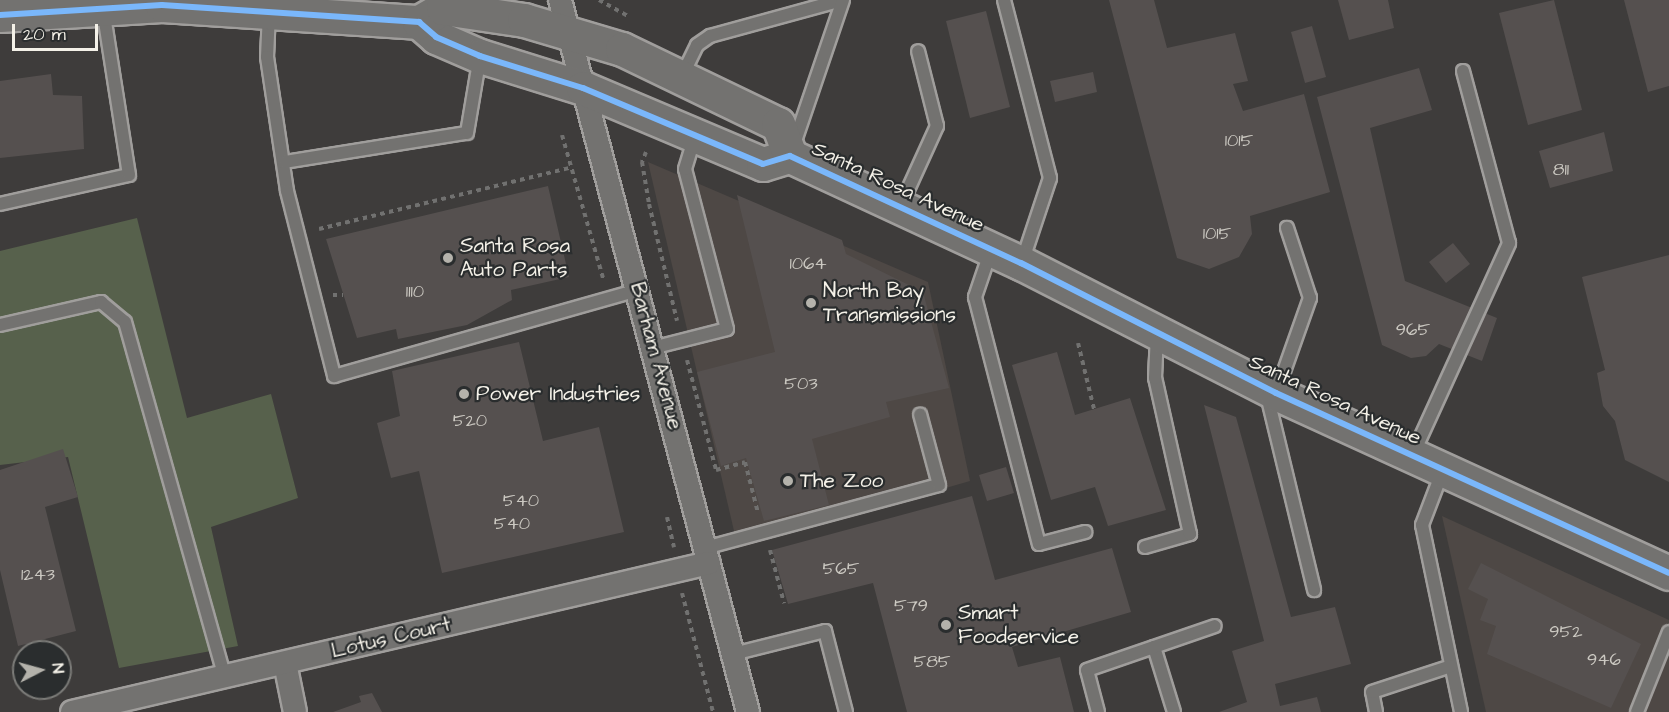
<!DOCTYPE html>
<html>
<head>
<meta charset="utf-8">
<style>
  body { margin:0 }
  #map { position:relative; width:1669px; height:712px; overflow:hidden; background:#3e3c3b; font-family:"Architects Daughter",sans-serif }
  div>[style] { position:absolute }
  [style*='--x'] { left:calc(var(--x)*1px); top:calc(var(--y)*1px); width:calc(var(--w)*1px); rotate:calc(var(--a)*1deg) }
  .built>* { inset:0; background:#4e4845 }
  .green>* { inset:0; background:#57614c }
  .building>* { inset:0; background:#55504f }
  .path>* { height:4px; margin-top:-2px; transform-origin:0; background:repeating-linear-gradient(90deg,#717170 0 4.5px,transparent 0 9px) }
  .roads { filter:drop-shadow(2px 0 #a09e9c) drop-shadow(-2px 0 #a09e9c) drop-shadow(0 2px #a09e9c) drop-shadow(0 -2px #a09e9c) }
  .service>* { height:12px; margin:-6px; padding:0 6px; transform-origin:6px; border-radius:6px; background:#737270 }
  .minor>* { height:22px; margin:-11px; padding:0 11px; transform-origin:11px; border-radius:11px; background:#737270 }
  .secondary>* { height:33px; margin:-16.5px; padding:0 16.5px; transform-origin:16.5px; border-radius:16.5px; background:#737270 }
  .cycleway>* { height:6px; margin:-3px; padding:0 3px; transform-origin:3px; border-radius:3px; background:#7ab7fb }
  .dots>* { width:16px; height:16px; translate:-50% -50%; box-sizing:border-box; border:3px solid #2a2d2e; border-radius:50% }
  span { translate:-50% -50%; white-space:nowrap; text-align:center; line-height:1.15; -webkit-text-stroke:4.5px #2a2d2e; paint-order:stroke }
  .number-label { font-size:18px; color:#ccc9c2 }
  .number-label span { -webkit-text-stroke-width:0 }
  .street-label { font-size:21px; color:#f4f1e8 }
  .poi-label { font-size:21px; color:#f4f1e8 }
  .left { translate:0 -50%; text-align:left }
  .north { position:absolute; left:12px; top:640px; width:60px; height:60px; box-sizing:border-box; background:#2a2d2e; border:2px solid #7b7b78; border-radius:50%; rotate:84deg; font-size:16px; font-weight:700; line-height:24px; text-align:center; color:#f4f1e8 }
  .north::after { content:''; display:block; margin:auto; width:21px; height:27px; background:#b4b2ab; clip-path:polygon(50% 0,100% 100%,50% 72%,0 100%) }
  .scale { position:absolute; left:12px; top:24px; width:86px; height:27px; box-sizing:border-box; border:3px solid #f4f1e8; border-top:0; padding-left:8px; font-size:18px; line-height:21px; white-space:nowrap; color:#f4f1e8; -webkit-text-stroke:4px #2a2d2e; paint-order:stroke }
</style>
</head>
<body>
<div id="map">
  <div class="built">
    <div style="clip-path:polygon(648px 162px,928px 282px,970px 481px,738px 548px)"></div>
    <div style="clip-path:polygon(1442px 516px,1669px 620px,1669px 712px,1486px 712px)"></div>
  </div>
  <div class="green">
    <div style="clip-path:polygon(137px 218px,187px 418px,271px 394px,298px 498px,211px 527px,238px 646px,119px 668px,68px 457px,0 465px,0 251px)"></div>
  </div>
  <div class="building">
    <div style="clip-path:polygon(1109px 0,1154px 0,1167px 48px,1235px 33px,1248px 81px,1233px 84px,1243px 111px,1304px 94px,1330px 192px,1250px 216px,1252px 234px,1239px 257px,1209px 269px,1177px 258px)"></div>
    <div style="clip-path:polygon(1338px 0,1388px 0,1394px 28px,1349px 40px)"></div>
    <div style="clip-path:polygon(1554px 0,1582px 110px,1528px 125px,1499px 13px)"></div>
    <div style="clip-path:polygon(1624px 0,1669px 0,1669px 86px,1648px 92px)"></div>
    <div style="clip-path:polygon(986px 11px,1010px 107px,970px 118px,946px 21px)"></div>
    <div style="clip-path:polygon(1312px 26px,1326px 77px,1305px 83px,1291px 32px)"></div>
    <div style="clip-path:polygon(1419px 68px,1432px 110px,1370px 128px,1405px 281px,1497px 318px,1482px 361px,1439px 344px,1426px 356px,1411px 358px,1382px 345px,1317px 97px)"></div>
    <div style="clip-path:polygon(1093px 72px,1097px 92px,1055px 102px,1050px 81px)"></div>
    <div style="clip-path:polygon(51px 74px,53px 95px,82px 96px,84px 149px,0 158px,0 81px)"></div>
    <div style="clip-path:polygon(1604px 132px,1613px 171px,1550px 188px,1539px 151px)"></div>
    <div style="clip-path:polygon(548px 186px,569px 277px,511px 290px,512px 300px,467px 325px,398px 339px,396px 329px,357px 338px,326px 239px)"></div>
    <div style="clip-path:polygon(737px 195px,842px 240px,846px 254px,923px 292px,949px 388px,886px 402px,890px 417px,812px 439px,829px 505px,764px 521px,746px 458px,721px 466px,697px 372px,775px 352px)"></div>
    <div style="clip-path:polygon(1453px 243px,1470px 264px,1446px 283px,1429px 262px)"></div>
    <div style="clip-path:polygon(1669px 255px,1669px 482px,1625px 460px,1615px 421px,1603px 406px,1597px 373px,1605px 370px,1582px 277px)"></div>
    <div style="clip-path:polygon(519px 342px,543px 441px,599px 427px,624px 532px,442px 573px,419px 471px,391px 478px,377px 423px,400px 416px,392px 371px)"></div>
    <div style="clip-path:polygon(1057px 352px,1075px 415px,1130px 398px,1166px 510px,1108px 526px,1095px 487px,1051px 500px,1012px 365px)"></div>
    <div style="clip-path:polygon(1204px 405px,1236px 417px,1291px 617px,1335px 607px,1351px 664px,1275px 684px,1280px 706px,1317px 697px,1321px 712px,1219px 712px,1247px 702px,1232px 651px,1264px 641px)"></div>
    <div style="clip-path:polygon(63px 449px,78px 497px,45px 507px,76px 631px,18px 646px,0 570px,0 470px)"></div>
    <div style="clip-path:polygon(1006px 467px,1014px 493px,987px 501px,979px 475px)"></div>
    <div style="clip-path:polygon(972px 496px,995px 580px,1112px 548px,1131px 612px,1012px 647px,1018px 667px,1060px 657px,1074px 712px,907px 712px,873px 583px,788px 604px,772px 550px)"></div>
    <div style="clip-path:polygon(1481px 563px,1641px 644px,1611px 708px,1487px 654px,1496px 626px,1480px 620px,1488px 599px,1468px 589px)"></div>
    <div style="clip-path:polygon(372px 693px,382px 712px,333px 712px,361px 702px,359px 696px)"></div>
  </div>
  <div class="path">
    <div style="--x:599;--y:0;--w:33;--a:29"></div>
    <div style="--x:562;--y:135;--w:152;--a:74"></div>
    <div style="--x:646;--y:152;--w:11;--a:112"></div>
    <div style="--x:642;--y:162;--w:43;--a:80.5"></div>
    <div style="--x:649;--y:204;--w:120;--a:76.5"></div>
    <div style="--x:319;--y:229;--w:258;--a:-13.7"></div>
    <div style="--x:333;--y:295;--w:10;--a:0"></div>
    <div style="--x:1078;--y:343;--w:68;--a:76.4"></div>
    <div style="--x:687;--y:360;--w:114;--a:75.2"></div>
    <div style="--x:716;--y:470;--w:30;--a:-15"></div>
    <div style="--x:745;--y:462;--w:53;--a:75.7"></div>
    <div style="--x:667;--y:517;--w:31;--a:77"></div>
    <div style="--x:770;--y:550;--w:55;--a:75.2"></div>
    <div style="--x:682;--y:593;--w:123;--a:75.4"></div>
  </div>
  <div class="roads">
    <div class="service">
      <div style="--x:1004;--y:0;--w:184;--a:75.5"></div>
      <div style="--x:1050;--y:178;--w:89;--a:108.4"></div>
      <div style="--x:269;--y:13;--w:44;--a:92.6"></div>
      <div style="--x:267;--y:57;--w:135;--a:81.5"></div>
      <div style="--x:287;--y:191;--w:191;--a:75.7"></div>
      <div style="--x:334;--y:376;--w:316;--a:-15.8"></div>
      <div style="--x:682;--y:76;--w:34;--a:-64"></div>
      <div style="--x:697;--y:45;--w:16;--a:-35"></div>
      <div style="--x:710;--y:36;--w:137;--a:-15.3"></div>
      <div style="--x:794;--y:144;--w:152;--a:-71.2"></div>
      <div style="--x:285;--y:162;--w:184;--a:-9.1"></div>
      <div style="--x:467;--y:133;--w:78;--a:-80.4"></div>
      <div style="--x:0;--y:204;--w:132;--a:-12.7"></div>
      <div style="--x:129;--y:175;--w:168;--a:-98.9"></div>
      <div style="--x:901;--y:205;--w:87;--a:-65.5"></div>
      <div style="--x:937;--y:126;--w:77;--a:-104.2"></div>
      <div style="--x:991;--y:250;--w:50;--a:108.8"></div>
      <div style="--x:975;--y:297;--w:255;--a:75.5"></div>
      <div style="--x:1039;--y:544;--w:48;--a:-14.6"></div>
      <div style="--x:0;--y:325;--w:104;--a:-12.8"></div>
      <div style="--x:101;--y:302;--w:31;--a:40"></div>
      <div style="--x:125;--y:322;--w:369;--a:74.3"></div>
      <div style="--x:656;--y:347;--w:73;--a:-14.2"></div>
      <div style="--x:727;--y:329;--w:165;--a:-104.7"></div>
      <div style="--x:685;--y:169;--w:34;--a:-73"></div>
      <div style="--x:1266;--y:391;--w:205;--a:76.4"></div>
      <div style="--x:1277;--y:391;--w:99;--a:-70.5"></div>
      <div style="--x:1310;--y:298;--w:74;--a:-108.2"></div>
      <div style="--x:1413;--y:454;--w:232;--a:-65.5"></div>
      <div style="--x:1509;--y:243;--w:178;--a:-105"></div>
      <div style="--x:1443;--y:470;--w:59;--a:110.9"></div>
      <div style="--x:1422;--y:525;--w:191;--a:78.2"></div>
      <div style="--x:1145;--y:547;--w:47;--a:-16.1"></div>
      <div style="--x:1190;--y:534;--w:160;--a:-102.6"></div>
      <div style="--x:1155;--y:378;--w:44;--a:-87.4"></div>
      <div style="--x:705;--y:548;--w:242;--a:-15.1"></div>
      <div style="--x:939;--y:485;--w:73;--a:-105"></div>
      <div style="--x:1154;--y:647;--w:68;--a:72.9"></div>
      <div style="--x:733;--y:654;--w:95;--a:-14"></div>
      <div style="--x:825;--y:631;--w:84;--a:75.5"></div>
      <div style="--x:1098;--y:712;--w:43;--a:-104.7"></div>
      <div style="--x:1087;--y:670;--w:135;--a:-19"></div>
      <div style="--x:1376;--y:712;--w:20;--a:-101"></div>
      <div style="--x:1372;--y:692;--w:83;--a:-18.2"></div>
      <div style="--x:1637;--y:712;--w:86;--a:-68.2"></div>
    </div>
    <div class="minor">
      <div style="--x:560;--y:0;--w:736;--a:75.21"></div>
      <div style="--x:285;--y:663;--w:50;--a:78.5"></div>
      <div style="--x:72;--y:712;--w:654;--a:-13.17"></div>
    </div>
    <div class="secondary">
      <div style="--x:0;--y:15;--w:162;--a:-3.5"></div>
      <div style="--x:162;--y:5;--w:258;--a:3.8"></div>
      <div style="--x:419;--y:22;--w:23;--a:41"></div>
      <div style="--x:436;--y:37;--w:48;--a:23.4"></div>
      <div style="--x:480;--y:56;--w:108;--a:17.3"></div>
      <div style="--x:583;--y:88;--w:195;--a:22.9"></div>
      <div style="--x:763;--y:164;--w:28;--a:-17"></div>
      <div style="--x:790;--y:156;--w:255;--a:24.9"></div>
      <div style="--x:1021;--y:263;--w:286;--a:27"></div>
      <div style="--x:1276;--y:393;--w:432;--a:24.6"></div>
      <div style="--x:419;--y:22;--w:28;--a:-30"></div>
      <div style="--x:443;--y:8;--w:82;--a:8.4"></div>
      <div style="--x:524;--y:20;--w:102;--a:16.5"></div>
      <div style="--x:622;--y:49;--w:173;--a:25.7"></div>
      <div style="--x:778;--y:124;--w:34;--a:69"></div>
    </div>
  </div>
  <div class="cycleway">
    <div style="--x:0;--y:15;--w:162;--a:-3.5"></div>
    <div style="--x:162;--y:5;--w:258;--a:3.8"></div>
    <div style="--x:419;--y:22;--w:23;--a:41"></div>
    <div style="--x:436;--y:37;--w:48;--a:23.4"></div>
    <div style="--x:480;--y:56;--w:108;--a:17.3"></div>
    <div style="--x:583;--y:88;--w:195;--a:22.9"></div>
    <div style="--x:763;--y:164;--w:28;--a:-17"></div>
    <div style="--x:790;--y:156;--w:255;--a:24.9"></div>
    <div style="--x:1021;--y:263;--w:286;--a:27"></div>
    <div style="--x:1276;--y:393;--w:432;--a:24.6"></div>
  </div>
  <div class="dots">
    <div style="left:448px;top:258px;background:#b4b2ab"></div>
    <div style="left:811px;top:303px;background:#b4b2ab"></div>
    <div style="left:464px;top:394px;background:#b4b2ab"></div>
    <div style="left:788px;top:481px;background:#b4b2ab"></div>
    <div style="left:946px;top:625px;background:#b4b2ab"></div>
  </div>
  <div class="number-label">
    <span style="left:1239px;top:141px">1015</span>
    <span style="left:1561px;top:170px">811</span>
    <span style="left:1217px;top:234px">1015</span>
    <span style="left:808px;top:264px">1064</span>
    <span style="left:415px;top:292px">1110</span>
    <span style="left:1413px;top:330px">965</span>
    <span style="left:801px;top:384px">503</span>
    <span style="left:470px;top:421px">520</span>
    <span style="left:521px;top:501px">540</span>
    <span style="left:512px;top:524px">540</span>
    <span style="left:841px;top:569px">565</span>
    <span style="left:38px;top:575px">1243</span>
    <span style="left:911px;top:606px">579</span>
    <span style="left:1566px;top:632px">952</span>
    <span style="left:1604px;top:660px">946</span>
    <span style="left:932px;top:662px">585</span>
  </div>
  <div class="street-label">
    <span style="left:898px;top:187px;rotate:25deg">Santa Rosa Avenue</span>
    <span style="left:656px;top:356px;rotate:75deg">Barham Avenue</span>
    <span style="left:1335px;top:400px;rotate:25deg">Santa Rosa Avenue</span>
    <span style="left:391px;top:638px;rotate:-13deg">Lotus Court</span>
  </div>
  <div class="poi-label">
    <span class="left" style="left:460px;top:258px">Santa Rosa<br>Auto Parts</span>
    <span class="left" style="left:823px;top:303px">North Bay<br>Transmissions</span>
    <span class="left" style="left:476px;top:394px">Power Industries</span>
    <span class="left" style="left:800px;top:481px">The Zoo</span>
    <span class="left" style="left:958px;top:625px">Smart<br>Foodservice</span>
  </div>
  <div class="north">N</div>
  <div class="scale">20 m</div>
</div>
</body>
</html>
